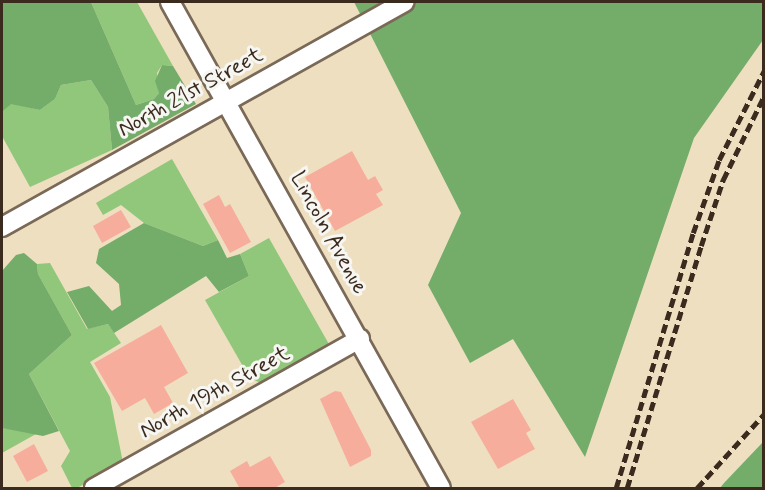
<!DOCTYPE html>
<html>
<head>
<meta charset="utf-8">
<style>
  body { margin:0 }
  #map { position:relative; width:765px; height:490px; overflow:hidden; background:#eedfc0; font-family:Mynerve,sans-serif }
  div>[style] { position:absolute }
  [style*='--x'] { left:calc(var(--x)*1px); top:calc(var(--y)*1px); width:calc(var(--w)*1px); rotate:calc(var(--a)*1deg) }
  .green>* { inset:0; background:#90c77a }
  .forest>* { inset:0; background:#74ac6a }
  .building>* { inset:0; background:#f7ad9c }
  .roads { filter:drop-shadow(2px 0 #7a6957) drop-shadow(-2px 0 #7a6957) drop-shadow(0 2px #7a6957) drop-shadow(0 -2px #7a6957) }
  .minor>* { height:18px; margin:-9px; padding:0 9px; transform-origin:9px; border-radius:9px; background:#fff }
  .rail>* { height:4.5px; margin-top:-2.25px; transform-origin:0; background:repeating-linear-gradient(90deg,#3b2a1e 0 9px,transparent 0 13.5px) }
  span { translate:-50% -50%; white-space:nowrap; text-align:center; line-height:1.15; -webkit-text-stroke:6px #f6f6f2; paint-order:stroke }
  .street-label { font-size:22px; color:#3b2a1e }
  .frame { position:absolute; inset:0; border:3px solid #3b2a1e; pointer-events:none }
</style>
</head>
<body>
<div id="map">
  <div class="green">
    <div style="clip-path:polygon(91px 2px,137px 2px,173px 66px,162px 65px,157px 73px,159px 93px,154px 99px,136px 105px)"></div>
    <div style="clip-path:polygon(91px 80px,108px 107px,112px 150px,30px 187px,2px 136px,2px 112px,11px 103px,40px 110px,55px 99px,61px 85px)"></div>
    <div style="clip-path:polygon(172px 159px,218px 240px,203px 246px,144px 223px,121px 205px,103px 215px,96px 203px)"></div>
    <div style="clip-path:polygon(269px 238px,330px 346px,262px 384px,249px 377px,205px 300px,249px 276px,240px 254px)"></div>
    <div style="clip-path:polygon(50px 263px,87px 329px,108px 324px,121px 343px,90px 362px,110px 397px,123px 463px,77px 488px,72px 488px,61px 466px,70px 451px,29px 374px,72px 335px,38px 274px,37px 264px)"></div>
    <div style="clip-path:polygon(2px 428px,18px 429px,36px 434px,2px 453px)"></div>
  </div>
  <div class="forest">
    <div style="clip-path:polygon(2px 2px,91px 2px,136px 105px,154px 99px,159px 93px,155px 81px,162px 65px,173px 66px,196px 104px,112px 150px,108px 107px,91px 80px,61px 85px,55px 99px,40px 110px,11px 104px,2px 112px,2px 119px)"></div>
    <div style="clip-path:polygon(354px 2px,763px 2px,763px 40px,694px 138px,585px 457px,513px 339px,470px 363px,428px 285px,461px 213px)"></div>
    <div style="clip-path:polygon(144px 223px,203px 246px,218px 240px,227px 258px,240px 254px,249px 276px,219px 292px,206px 276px,114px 333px,108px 324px,88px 329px,67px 292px,89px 286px,112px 311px,121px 305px,119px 284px,96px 263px,99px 249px)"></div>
    <div style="clip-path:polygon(24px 253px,37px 264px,38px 274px,72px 335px,29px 374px,59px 431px,43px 436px,2px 428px,2px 271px,16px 255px)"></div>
    <div style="clip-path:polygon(763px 442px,763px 488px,720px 488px,724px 483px)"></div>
  </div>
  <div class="building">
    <div style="clip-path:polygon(352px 151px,368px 180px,375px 176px,383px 190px,376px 194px,383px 205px,335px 231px,305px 177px)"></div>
    <div style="clip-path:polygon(219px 195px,225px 207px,230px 204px,251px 242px,230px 253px,203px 204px)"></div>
    <div style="clip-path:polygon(121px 210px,131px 227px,102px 243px,93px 226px)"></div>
    <div style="clip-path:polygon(161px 325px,188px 373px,164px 387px,173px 403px,154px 414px,145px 398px,122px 411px,94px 363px)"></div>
    <div style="clip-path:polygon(335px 391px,341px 392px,371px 450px,371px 456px,350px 467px,320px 399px)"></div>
    <div style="clip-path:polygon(513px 399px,531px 430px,526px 433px,535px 449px,498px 469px,471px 422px)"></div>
    <div style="clip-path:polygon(34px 444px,48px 471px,27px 482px,13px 456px)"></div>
    <div style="clip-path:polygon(270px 456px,285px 482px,273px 489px,240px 489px,230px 471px,247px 461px,250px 467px)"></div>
  </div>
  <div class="roads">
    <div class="minor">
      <div style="--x:170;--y:2;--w:556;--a:60.86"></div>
      <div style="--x:2;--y:227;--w:461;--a:-29.2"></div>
      <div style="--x:94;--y:488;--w:305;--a:-29.3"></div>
    </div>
  </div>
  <div class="rail">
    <div style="--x:616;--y:488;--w:266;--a:-73.2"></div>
    <div style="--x:693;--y:233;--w:77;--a:-70.4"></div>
    <div style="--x:719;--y:160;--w:100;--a:-63.2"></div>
    <div style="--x:627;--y:488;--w:253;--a:-73"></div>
    <div style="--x:701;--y:246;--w:70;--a:-71.6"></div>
    <div style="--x:723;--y:180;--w:93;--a:-64"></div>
    <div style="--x:697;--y:488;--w:100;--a:-47.8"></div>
  </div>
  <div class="street-label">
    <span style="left:191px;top:93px;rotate:-29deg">North 21st Street</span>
    <span style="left:328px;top:233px;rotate:61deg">Lincoln Avenue</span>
    <span style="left:215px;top:393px;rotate:-29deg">North 19th Street</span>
  </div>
  <div class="frame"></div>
</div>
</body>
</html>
